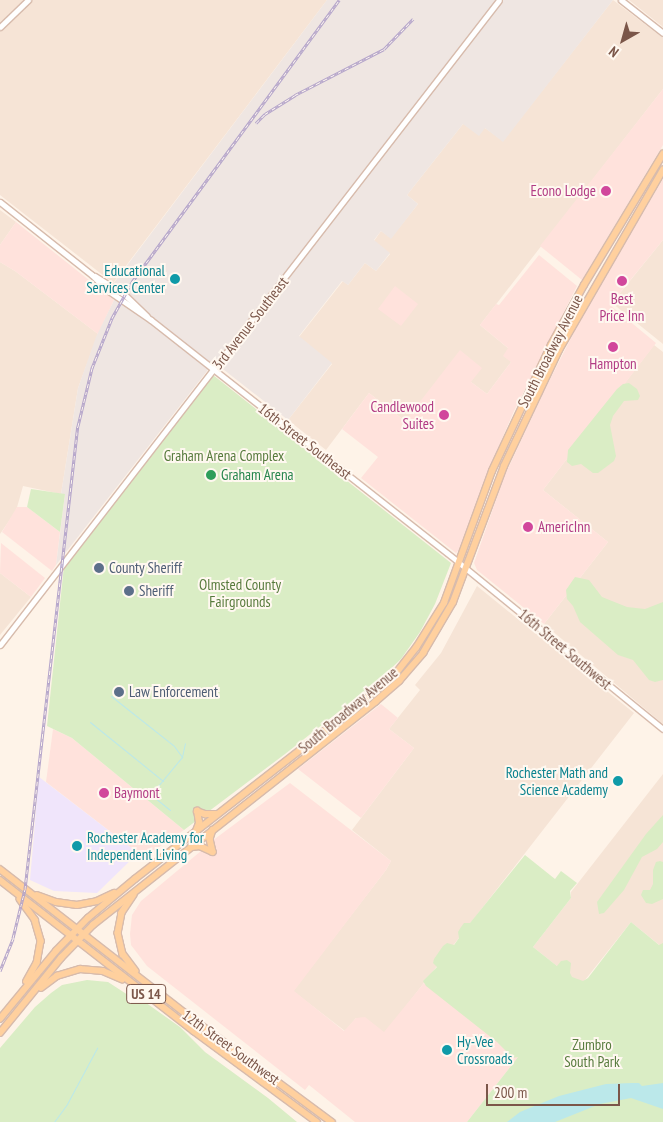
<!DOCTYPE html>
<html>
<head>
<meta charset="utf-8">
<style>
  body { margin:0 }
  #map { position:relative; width:663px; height:1122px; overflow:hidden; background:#fef3e8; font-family:"PT Sans Narrow",sans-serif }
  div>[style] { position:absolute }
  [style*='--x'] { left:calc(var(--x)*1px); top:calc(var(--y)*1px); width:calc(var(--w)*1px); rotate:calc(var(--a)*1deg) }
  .residential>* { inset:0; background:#f6e4d6 }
  .commercial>* { inset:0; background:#ffe2dc }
  .industrial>* { inset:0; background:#efe6e2 }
  .education>* { inset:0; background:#f0e5fb }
  .green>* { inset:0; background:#daedc5 }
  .water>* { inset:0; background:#bbe8ea }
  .stream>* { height:1px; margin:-0.5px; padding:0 0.5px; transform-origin:0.5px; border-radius:0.5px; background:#bbe8ea }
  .roads { filter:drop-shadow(1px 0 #d7bbac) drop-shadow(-1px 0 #d7bbac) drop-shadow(0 1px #d7bbac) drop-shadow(0 -1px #d7bbac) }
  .secondary>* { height:5px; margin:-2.5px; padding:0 2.5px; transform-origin:2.5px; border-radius:2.5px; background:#fff }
  .primary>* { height:5.5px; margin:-2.75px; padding:0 2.75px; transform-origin:2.75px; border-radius:2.75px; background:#ffd09e }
  .rail>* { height:3px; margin-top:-1.5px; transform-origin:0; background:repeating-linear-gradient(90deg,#fff8f0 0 4px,#b4a4ca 0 8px); box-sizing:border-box; border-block:1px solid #b4a4ca }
  .dots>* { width:14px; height:14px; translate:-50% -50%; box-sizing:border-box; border:2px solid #fff8f0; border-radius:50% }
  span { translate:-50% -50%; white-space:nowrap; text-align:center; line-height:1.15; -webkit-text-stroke:4px #fff8f0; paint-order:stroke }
  .shield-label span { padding:1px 4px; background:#fff8f0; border:1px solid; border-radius:4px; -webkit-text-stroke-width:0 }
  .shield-label { font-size:14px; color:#7b5649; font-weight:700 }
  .hotel-label { font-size:15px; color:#b23c85 }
  .right { translate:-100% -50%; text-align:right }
  .left { translate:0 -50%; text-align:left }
  .culture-label { font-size:15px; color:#0d838f }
  .street-label { font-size:15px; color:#7b5649 }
  .park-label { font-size:15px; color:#577b3d }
  .leisure-label { font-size:15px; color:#27864d }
  .service-label { font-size:15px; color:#4e5e75 }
  .north { position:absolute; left:598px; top:15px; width:50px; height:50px; -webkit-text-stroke:4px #fff8f0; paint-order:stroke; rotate:218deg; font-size:14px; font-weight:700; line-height:20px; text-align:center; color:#7b5649 }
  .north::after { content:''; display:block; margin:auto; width:18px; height:22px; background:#7b5649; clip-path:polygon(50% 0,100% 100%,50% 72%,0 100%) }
  .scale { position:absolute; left:486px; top:1084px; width:134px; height:22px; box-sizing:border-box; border:2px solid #7b5649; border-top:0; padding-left:6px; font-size:15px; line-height:18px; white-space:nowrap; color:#7b5649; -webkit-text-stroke:4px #fff8f0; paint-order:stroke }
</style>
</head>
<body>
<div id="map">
  <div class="residential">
    <div style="clip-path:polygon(0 0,327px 0,113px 283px,0 195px)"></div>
    <div style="clip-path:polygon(613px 0,663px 38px,663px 89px,480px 325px,509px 349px,511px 362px,487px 394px,471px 382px,405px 421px,369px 393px,326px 450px,288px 420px,332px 364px,299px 337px,343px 281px,348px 285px,365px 263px,376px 271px,390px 254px,374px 241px,381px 231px,391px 238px,418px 204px,407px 195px,463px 124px,485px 128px,503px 141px)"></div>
    <div style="clip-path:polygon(629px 0,663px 0,663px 27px)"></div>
    <div style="clip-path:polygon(0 210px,16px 222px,0 245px)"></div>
    <div style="clip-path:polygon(663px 240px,663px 344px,612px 303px)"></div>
    <div style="clip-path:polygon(0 262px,15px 271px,98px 334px,78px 388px,61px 494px,23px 486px,16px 511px,0 534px)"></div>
    <div style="clip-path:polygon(654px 345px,663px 352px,663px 724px,544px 624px,608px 542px,543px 490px)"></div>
    <div style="clip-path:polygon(0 573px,31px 597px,0 635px)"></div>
    <div style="clip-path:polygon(477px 586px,634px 713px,385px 1033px,356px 1018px,345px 1031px,293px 991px,386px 870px,391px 861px,352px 830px,414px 748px,389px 729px,420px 690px,415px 685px,441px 653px)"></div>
    <div style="clip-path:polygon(663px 774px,663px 948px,631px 922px,581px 985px,533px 947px,571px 898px,571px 892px)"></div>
  </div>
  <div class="commercial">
    <div style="clip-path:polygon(663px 89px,663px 145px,582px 280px,540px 246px)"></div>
    <div style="clip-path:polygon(663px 179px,663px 240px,610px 305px,656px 343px,543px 490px,608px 542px,544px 624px,477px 570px,474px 563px,504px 477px,544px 391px,589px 303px)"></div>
    <div style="clip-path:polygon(16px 222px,114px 300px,98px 334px,15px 271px,0 262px,0 245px)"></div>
    <div style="clip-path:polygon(539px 255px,577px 286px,514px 411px,490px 467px,459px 550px,456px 553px,361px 478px,378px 457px,342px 429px,369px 393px,405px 421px,460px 350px,482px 368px,471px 382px,487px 394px,511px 362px,503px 356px,508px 348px,480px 325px,496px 304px,499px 305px)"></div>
    <div style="clip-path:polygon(395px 286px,418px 304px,401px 326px,378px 309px)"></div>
    <div style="clip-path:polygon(17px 507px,27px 507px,60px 532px,56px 565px,52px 571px,2px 532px)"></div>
    <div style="clip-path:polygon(1px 543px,45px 578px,31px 597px,0 573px)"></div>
    <div style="clip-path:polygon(381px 704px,398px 718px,389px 729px,414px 748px,361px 818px,298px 769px)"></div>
    <div style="clip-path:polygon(53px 729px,72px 738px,184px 830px,146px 856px,138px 853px,46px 782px)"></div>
    <div style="clip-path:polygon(290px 783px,391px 861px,386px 870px,294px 991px,344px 1031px,356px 1018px,365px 1017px,384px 1032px,424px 983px,518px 1057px,467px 1122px,355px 1122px,309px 1085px,305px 1090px,147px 966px,131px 945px,130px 934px,132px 915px,141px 901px,201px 851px,204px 852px,212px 844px,212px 841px)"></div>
  </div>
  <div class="industrial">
    <div style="clip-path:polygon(327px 0,613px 0,503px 142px,485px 128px,479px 136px,463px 124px,407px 195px,418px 204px,391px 239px,381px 231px,374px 240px,390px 253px,376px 271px,365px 263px,348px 285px,342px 281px,299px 336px,332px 363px,288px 420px,214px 362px,56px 565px,65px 494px,61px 494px,78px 388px,96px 337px,117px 294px,110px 288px)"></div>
  </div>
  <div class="education">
    <div style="clip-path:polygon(39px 777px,138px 853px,97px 893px,54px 891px,30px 880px)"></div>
  </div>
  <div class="green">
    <div style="clip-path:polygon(213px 375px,451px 563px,435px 604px,420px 632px,401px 659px,379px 680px,285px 754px,184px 830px,72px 738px,47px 726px,64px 566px)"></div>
    <div style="clip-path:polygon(629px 383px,637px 389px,640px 396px,638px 400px,624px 401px,613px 416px,610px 425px,616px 456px,614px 461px,598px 473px,593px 473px,581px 464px,572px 466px,567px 462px,568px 450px,617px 389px,623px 384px)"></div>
    <div style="clip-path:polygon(31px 489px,65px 494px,60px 532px,27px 507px)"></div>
    <div style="clip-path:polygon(575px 577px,589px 580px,602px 597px,627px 607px,645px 609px,663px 602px,663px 680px,655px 682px,649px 680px,633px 660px,618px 655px,580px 622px,573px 606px,567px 599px,566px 590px)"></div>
    <div style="clip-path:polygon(663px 815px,663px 842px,657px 849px,642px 857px,624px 890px,604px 913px,599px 914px,597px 902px,646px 834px)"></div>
    <div style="clip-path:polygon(525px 855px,555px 879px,561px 871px,577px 883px,570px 891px,571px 898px,533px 947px,557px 966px,561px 961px,567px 960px,571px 963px,570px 973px,572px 977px,583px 981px,588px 978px,631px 922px,659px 945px,663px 943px,663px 1122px,467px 1122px,518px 1057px,513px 1058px,497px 1042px,426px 986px,423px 981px,437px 967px,433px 963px,434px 959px,443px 946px,447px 943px,454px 945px,459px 938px,458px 932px,461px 927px,464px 923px,470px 923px)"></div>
    <div style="clip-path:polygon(660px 861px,663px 862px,663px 899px,652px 904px,646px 903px,641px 895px,643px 890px,650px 890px,653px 884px,653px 870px,656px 862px)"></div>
    <div style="clip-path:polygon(87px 980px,108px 982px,128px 995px,131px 994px,142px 1000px,180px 1027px,205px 1052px,268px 1098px,297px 1122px,0 1122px,0 1048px,35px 1007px,51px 993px,62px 985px)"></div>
  </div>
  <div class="water">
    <div style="clip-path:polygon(632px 1083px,639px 1083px,642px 1086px,663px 1083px,663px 1109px,631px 1098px,600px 1104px,555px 1122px,507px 1122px,520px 1112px,559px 1096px,606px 1084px)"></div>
  </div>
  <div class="stream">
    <div style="--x:111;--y:696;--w:80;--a:38.4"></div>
    <div style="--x:174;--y:746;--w:14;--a:54"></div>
    <div style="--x:90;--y:722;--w:94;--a:38.9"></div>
    <div style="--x:170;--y:810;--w:19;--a:-141"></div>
    <div style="--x:155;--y:798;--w:6;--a:-108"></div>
    <div style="--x:153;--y:792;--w:45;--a:-50.4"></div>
    <div style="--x:182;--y:757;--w:14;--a:-78"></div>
    <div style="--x:54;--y:1122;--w:22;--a:-54"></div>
    <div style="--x:67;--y:1104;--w:64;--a:-61.8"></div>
  </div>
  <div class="roads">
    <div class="secondary">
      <div style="--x:621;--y:0;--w:53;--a:38.2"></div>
      <div style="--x:0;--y:27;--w:39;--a:-44"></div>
      <div style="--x:0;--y:202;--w:117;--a:38.4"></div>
      <div style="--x:92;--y:275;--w:21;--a:45"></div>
      <div style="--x:107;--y:290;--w:53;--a:34.3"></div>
      <div style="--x:151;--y:320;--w:391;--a:38.2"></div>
      <div style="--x:458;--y:562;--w:264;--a:39.2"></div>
      <div style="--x:95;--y:276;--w:34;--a:32"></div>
      <div style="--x:124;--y:294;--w:32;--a:44"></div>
      <div style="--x:0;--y:645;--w:815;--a:-52.27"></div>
    </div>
    <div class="primary">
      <div style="--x:197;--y:811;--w:9;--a:21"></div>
      <div style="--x:205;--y:814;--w:11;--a:0"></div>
      <div style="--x:213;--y:830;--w:9;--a:108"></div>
      <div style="--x:210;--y:839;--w:13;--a:77"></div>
      <div style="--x:196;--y:831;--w:9;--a:-69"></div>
      <div style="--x:199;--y:823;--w:12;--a:-99"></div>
      <div style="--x:191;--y:847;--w:9;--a:-6"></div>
      <div style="--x:200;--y:846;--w:14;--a:25"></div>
      <div style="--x:0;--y:869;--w:234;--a:37.9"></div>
      <div style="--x:185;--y:1013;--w:183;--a:36.6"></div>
      <div style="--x:0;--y:880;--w:246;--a:37.9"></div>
      <div style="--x:194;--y:1031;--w:153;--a:36.5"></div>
      <div style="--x:37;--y:895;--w:20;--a:20"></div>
      <div style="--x:56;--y:902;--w:21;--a:8"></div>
      <div style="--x:77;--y:905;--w:20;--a:-11"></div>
      <div style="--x:97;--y:901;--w:19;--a:-25"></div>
      <div style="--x:134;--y:895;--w:22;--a:124"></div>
      <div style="--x:122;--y:913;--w:20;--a:101"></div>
      <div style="--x:118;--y:933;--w:22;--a:77"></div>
      <div style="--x:123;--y:954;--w:21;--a:53"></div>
      <div style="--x:20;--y:899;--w:26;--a:54"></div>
      <div style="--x:35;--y:920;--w:22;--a:74"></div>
      <div style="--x:41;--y:941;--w:22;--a:100"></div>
      <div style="--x:37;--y:963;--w:21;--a:119"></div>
      <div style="--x:41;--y:988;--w:20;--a:-37"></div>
      <div style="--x:57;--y:976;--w:24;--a:-17"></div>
      <div style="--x:80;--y:969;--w:23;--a:5"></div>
      <div style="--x:103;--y:971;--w:21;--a:23"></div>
      <div style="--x:0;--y:1019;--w:88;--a:-50.5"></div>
      <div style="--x:56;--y:951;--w:46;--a:-45.9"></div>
      <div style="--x:88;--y:918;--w:61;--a:-39.7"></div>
      <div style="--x:135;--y:879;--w:308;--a:-38"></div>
      <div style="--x:378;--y:689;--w:25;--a:-42"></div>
      <div style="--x:397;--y:672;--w:31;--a:-52"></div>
      <div style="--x:416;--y:648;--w:53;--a:-58.1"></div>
      <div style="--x:444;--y:603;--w:140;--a:-70"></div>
      <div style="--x:492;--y:471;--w:139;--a:-64.9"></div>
      <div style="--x:551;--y:345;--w:68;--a:-61.2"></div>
      <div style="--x:584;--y:285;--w:153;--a:-58.9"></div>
      <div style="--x:0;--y:1033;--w:97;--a:-50.9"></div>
      <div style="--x:61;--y:958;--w:46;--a:-45.9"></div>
      <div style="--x:93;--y:925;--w:360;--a:-38.3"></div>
      <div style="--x:375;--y:702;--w:32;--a:-41"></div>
      <div style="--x:399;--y:681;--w:37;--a:-49"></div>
      <div style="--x:423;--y:653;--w:59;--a:-59.5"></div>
      <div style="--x:453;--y:602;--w:145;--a:-69.4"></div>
      <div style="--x:504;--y:466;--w:128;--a:-64.6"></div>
      <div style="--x:559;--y:350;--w:208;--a:-60"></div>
    </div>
  </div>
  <div class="rail">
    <div style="--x:256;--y:123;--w:13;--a:-45"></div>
    <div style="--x:265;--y:114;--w:36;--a:-32"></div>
    <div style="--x:295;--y:95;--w:100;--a:-27.3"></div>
    <div style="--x:384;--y:49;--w:42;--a:-46"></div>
    <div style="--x:0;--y:971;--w:35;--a:-68"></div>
    <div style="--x:13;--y:938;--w:50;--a:-76.2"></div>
    <div style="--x:25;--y:889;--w:466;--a:-83.5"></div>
    <div style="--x:78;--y:426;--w:60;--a:-76.4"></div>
    <div style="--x:92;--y:368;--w:54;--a:-68.2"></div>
    <div style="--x:112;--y:318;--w:41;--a:-60.9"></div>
    <div style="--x:132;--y:282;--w:350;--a:-53.7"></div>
  </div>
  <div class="dots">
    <div style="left:606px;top:191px;background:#d1479c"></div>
    <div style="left:175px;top:279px;background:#0f9aa8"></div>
    <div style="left:622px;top:281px;background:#d1479c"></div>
    <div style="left:613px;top:347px;background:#d1479c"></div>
    <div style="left:444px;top:415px;background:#d1479c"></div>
    <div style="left:211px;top:475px;background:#2e9e5b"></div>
    <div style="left:528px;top:527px;background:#d1479c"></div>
    <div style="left:99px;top:568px;background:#5c6f8a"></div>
    <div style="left:129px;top:591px;background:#5c6f8a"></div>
    <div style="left:119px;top:692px;background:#5c6f8a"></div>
    <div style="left:618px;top:781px;background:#0f9aa8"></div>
    <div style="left:104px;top:793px;background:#d1479c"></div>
    <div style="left:77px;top:846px;background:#0f9aa8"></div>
    <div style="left:447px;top:1050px;background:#0f9aa8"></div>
  </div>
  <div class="shield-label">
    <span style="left:146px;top:994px">US 14</span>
  </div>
  <div class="hotel-label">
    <span class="right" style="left:596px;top:191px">Econo Lodge</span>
    <span style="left:622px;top:307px">Best<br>Price Inn</span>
    <span style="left:613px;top:364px">Hampton</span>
    <span class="right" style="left:434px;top:415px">Candlewood<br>Suites</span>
    <span class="left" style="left:538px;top:527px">AmericInn</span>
    <span class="left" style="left:114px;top:793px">Baymont</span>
  </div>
  <div class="culture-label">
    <span class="right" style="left:165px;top:279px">Educational<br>Services Center</span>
    <span class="right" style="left:608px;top:781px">Rochester Math and<br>Science Academy</span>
    <span class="left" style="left:87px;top:846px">Rochester Academy for<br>Independent Living</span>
    <span class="left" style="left:457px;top:1050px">Hy-Vee<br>Crossroads</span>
  </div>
  <div class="street-label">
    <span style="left:250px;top:323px;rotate:-52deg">3rd Avenue Southeast</span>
    <span style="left:550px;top:351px;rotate:-63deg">South Broadway Avenue</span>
    <span style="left:305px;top:441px;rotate:38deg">16th Street Southeast</span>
    <span style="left:565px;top:649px;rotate:40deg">16th Street Southwest</span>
    <span style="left:348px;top:710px;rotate:-40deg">South Broadway Avenue</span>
    <span style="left:231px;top:1047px;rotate:36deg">12th Street Southwest</span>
  </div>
  <div class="park-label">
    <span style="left:224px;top:456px">Graham Arena Complex</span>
    <span style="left:240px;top:593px">Olmsted County<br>Fairgrounds</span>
    <span style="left:592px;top:1053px">Zumbro<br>South Park</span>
  </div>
  <div class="leisure-label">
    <span class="left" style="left:221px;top:475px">Graham Arena</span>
  </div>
  <div class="service-label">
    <span class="left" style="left:109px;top:568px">County Sheriff</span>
    <span class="left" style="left:139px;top:591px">Sheriff</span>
    <span class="left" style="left:129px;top:692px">Law Enforcement</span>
  </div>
  <div class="north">N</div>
  <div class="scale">200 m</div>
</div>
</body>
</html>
